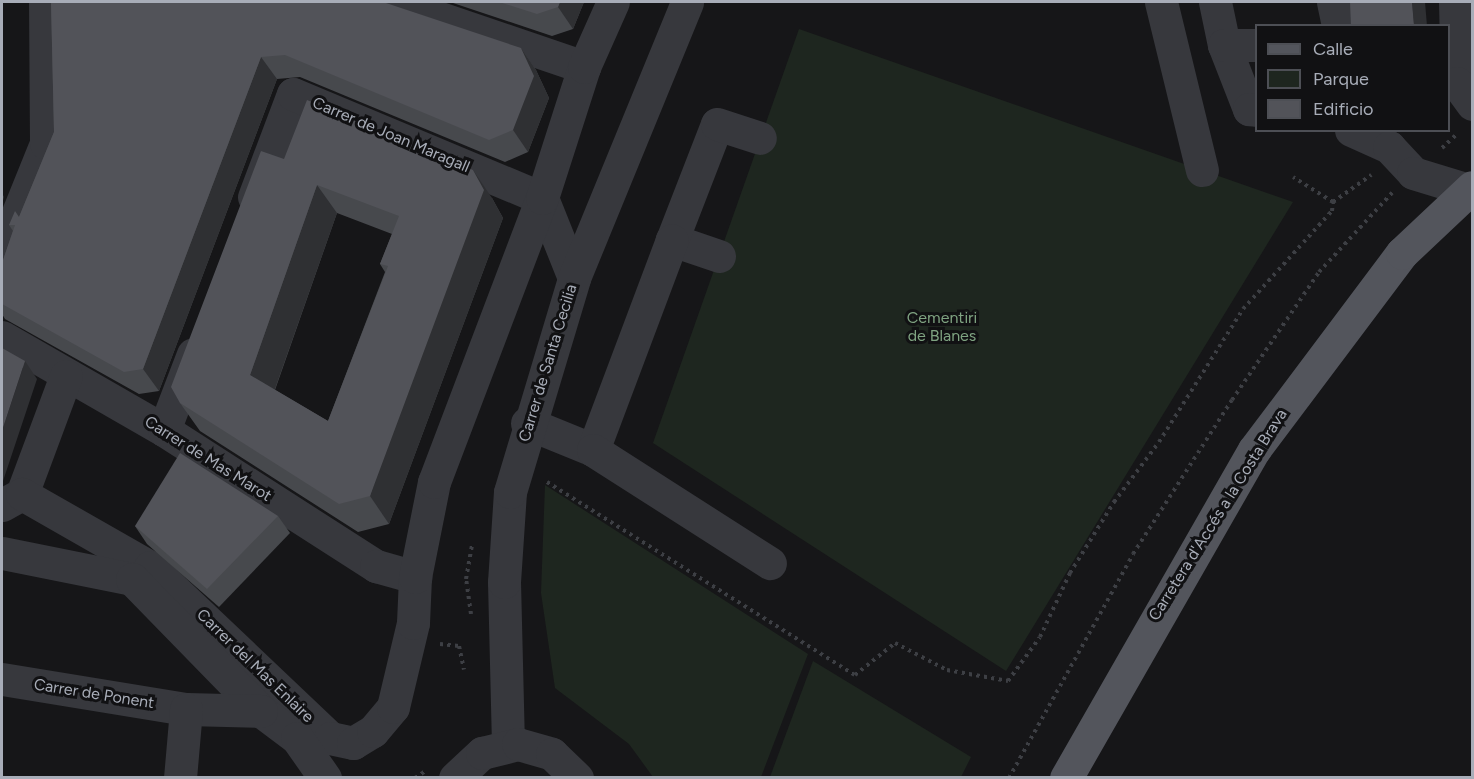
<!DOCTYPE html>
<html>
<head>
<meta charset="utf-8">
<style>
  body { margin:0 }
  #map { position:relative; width:1474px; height:779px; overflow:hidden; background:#161618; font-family:Figtree,sans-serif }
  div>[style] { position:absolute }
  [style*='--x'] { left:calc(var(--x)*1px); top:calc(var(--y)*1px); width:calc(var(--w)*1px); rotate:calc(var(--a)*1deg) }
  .green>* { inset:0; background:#1e261f }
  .path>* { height:4px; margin-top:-2px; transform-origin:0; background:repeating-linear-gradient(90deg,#3d3f44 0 3px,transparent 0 7.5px) }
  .minor>* { height:33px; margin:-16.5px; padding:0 16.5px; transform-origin:16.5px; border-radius:16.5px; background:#37383d }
  .major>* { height:33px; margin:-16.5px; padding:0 16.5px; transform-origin:16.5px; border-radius:16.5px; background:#53555c }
  .wall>* { inset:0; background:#47494d }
  .shaded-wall>* { inset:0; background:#2f3033 }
  .building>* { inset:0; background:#525359 }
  span { translate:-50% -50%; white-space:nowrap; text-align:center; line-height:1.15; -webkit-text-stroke:6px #111113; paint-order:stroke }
  .street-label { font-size:16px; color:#a8adb8 }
  .park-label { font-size:16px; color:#7fa381 }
  .frame { position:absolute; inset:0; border:3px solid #a8adb8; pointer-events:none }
  .legend { position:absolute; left:1255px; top:24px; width:195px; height:108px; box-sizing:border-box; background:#111113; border:2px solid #4d4f55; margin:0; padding:8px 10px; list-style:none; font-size:18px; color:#a8adb8 }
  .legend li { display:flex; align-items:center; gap:12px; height:30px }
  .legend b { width:30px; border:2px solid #4d4f55 }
</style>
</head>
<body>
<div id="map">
  <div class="green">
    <div style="clip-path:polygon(799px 29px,1293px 202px,1006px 671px,653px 443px)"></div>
    <div style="clip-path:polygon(545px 485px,808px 654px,761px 777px,653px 777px,629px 744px,555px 688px,541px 593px)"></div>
    <div style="clip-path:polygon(813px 661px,971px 757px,961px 777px,770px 777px)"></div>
  </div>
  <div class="path">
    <div style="--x:1442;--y:148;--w:22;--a:-43"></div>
    <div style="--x:1333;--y:202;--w:47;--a:-35.4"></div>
    <div style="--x:547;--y:482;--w:363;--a:32.1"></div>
    <div style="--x:855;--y:675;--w:51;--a:-38.7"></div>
    <div style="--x:895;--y:643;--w:59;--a:27.4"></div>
    <div style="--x:947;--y:670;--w:62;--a:10.2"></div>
    <div style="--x:1008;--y:681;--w:54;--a:-54"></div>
    <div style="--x:1040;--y:637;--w:71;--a:-64.9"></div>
    <div style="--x:1070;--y:573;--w:84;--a:-58.2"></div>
    <div style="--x:1114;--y:502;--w:75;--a:-53.1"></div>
    <div style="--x:1159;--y:442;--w:157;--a:-57.7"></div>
    <div style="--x:1243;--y:309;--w:132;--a:-47.8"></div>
    <div style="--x:1332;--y:211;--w:9;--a:-84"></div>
    <div style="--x:1333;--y:202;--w:47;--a:-148"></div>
    <div style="--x:471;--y:614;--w:35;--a:-98"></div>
    <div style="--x:466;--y:579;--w:36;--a:-80"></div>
    <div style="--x:440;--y:644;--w:19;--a:6"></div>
    <div style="--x:459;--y:646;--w:24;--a:78"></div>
    <div style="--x:415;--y:778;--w:11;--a:-34"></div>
    <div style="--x:1009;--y:778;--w:256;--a:-61"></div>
    <div style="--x:1133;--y:554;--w:183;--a:-57.3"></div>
    <div style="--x:1232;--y:400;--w:155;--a:-55.8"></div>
    <div style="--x:1319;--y:272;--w:108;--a:-47.3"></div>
  </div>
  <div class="minor">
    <div style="--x:393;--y:2;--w:202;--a:18.8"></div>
    <div style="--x:1161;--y:2;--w:173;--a:76.3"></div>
    <div style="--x:1215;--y:2;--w:44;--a:78.2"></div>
    <div style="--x:1224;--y:45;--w:69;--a:68.7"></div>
    <div style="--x:1249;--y:109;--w:7;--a:8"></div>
    <div style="--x:1333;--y:2;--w:25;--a:78"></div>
    <div style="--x:1455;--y:2;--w:81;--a:88.6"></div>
    <div style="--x:1457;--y:83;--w:26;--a:54"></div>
    <div style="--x:1224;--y:45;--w:32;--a:0"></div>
    <div style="--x:1351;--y:130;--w:42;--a:24.1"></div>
    <div style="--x:1389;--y:147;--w:35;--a:47"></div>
    <div style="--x:1413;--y:173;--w:59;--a:16.9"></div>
    <div style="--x:254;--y:197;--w:110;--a:-69.3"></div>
    <div style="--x:293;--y:94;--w:270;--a:22.7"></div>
    <div style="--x:542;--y:198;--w:86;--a:68.2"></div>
    <div style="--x:2;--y:252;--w:118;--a:-68"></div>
    <div style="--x:46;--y:143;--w:141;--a:-90.4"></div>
    <div style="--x:719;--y:256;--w:50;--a:-161.2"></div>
    <div style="--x:672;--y:240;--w:124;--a:-68.8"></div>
    <div style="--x:717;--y:124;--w:45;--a:18"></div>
    <div style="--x:2;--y:337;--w:187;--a:29.9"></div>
    <div style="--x:164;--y:430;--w:252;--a:32.7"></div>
    <div style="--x:376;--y:566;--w:41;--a:15.8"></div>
    <div style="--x:527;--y:423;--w:71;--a:22.2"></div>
    <div style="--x:593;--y:450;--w:224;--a:-69.4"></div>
    <div style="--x:164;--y:430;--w:81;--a:-69.1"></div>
    <div style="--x:593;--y:450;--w:210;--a:32.6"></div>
    <div style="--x:22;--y:494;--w:126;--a:-69.6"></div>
    <div style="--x:2;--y:505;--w:23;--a:-29"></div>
    <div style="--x:22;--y:494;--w:147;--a:29.7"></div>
    <div style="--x:150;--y:567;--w:248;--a:43.5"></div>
    <div style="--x:330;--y:738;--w:24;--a:12"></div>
    <div style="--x:353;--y:743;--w:23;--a:-31"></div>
    <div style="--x:373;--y:731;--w:31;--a:-50"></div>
    <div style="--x:393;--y:707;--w:86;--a:-76.6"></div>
    <div style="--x:413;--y:623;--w:46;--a:-87.5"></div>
    <div style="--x:415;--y:577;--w:97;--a:-78.7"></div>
    <div style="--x:434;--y:482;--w:304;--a:-69.2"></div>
    <div style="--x:542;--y:198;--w:138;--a:-72.2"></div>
    <div style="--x:584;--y:67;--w:71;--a:-66"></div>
    <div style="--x:2;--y:553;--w:133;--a:11.3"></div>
    <div style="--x:132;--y:579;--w:185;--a:45.7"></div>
    <div style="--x:261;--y:711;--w:45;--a:36.9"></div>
    <div style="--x:297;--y:738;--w:49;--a:55"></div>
    <div style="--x:2;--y:679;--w:186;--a:9.3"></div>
    <div style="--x:186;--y:709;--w:75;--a:1.5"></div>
    <div style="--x:508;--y:745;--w:163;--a:-91.4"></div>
    <div style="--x:504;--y:582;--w:90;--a:-86.2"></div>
    <div style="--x:510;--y:492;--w:223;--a:-73.3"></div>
    <div style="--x:574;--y:278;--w:298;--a:-67.7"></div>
    <div style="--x:180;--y:778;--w:69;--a:-85"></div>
    <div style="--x:455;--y:778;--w:37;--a:-43"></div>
    <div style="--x:482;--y:753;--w:37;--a:-14"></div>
    <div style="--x:518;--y:744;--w:35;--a:16"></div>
    <div style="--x:552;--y:754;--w:35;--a:44"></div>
  </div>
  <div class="major">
    <div style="--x:1066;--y:778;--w:378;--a:-60.2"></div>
    <div style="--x:1254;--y:450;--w:246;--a:-53.1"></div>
    <div style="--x:1402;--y:253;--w:96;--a:-43.3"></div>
  </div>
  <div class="wall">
    <div style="clip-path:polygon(51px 2px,521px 48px,536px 70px,549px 98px,528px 152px,505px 162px,300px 77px,277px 79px,159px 391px,139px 394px,5px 319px,2px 314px,2px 263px,13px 231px,9px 225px,19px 217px,54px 132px)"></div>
    <div style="clip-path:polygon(450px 2px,584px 2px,573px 29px,552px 36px)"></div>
    <div style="clip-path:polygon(evenodd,284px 159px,492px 198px,503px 218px,389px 524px,358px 532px,200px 431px,180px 403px,284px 159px,337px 213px,392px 234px,380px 264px,385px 272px,328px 421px,275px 390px,337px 213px)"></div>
    <div style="clip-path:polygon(278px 516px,290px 533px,219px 607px,147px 544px,135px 526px)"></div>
  </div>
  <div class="shaded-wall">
    <div style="clip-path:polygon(560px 2px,584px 2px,573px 29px,558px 7px)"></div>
    <div style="clip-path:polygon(1412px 2px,1425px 2px,1427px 26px,1414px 25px)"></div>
    <div style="clip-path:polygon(521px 48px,536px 70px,549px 98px,528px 152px,513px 130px)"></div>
    <div style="clip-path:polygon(261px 57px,277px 79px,159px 391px,143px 369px)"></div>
    <div style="clip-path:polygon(473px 170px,492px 198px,503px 218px,389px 524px,370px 496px)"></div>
    <div style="clip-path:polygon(317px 185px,337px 213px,270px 403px,250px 375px)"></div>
    <div style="clip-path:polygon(2px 193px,4px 197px,2px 204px)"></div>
    <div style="clip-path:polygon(25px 361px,37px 379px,2px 484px,2px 431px)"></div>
  </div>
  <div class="building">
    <div style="clip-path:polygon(51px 2px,383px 2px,521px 48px,534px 76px,513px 130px,489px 140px,285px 55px,261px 57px,143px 369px,124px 372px,2px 304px,2px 263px,15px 225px,9px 225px,15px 211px,19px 217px,54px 132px)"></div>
    <div style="clip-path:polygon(499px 2px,560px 2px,558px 7px,537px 14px)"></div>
    <div style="clip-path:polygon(1350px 2px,1412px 2px,1414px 25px,1351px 26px)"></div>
    <div style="clip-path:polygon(evenodd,307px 100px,473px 170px,484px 190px,370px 496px,339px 504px,180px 403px,171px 387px,261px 151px,284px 159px,307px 100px,317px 185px,399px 216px,380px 264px,388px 266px,328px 421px,250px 375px,317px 185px)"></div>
    <div style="clip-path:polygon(2px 348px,25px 361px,2px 431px)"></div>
    <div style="clip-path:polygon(180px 453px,278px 516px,207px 589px,135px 526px)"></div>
  </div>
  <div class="street-label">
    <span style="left:391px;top:135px;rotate:23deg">Carrer de Joan Maragall</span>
    <span style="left:548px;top:363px;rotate:-73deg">Carrer de Santa Cecilia</span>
    <span style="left:208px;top:459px;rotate:32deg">Carrer de Mas Marot</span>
    <span style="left:1218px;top:515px;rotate:-58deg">Carretera d'Accés a la Costa Brava</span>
    <span style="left:255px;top:666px;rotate:44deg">Carrer del Mas Enlaire</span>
    <span style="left:94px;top:694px;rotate:9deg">Carrer de Ponent</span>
  </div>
  <div class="park-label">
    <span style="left:942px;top:327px">Cementiri<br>de Blanes</span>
  </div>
  <div class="frame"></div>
  <ul class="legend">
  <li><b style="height:8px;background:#53555c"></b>Calle</li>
  <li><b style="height:16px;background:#1e261f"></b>Parque</li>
  <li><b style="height:16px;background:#525359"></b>Edificio</li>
  </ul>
</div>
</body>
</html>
